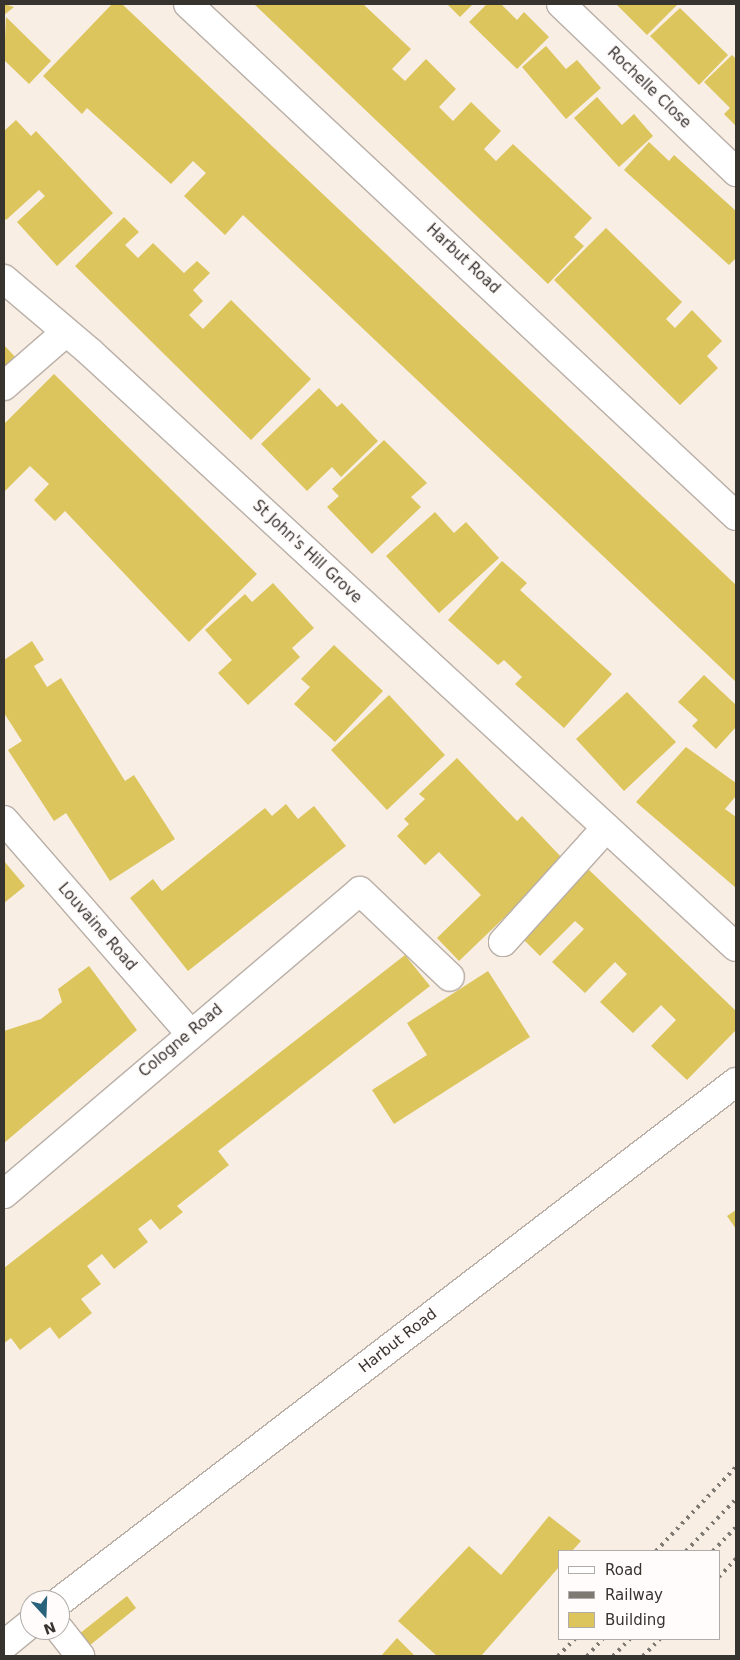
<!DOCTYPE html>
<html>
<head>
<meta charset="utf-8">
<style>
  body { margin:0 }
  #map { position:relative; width:740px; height:1660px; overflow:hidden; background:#f8eee4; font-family:"DejaVu Sans",sans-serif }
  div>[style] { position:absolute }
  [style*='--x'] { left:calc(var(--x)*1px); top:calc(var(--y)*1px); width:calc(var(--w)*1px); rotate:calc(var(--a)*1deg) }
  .building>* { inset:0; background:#dcc55c }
  .roads { filter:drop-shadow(1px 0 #b9afa7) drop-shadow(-1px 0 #b9afa7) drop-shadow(0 1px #b9afa7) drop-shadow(0 -1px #b9afa7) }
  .minor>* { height:28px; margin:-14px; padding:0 14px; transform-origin:14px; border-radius:14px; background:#fff }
  .rail>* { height:4px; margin-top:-2px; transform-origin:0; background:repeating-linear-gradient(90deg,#7f7973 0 2.5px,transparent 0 7.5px) }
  span { translate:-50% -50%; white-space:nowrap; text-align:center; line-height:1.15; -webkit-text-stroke:5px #fffcfb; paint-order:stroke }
  .street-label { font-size:15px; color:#37332f }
  .frame { position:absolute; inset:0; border:5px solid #37332f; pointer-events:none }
  .legend { position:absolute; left:558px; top:1550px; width:162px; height:90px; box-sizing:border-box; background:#fffcfb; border:1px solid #afaca9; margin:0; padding:6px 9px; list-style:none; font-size:15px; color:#37332f }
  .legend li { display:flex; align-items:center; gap:10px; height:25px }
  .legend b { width:25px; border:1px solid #afaca9 }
  .north { position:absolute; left:20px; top:1590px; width:50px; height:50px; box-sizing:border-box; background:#fffcfb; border:1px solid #afaca9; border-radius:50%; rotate:160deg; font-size:14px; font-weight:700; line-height:20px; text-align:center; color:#37332f }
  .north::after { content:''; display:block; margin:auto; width:18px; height:22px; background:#28627b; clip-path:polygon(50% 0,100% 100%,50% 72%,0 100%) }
</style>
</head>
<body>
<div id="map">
  <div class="building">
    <div style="clip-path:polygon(4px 4px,14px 7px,4px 15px)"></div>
    <div style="clip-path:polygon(112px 4px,122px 4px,736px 585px,736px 682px,243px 215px,225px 235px,184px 196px,206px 173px,193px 161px,171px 184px,87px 108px,82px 114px,43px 76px)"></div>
    <div style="clip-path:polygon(254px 4px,363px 4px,411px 49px,392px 69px,405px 81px,426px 59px,456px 89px,439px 107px,453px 121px,471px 102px,501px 131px,484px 149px,496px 161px,513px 144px,592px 218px,574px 237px,584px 246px,548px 284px)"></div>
    <div style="clip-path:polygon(447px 4px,473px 4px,460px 17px)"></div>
    <div style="clip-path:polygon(487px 4px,501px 4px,517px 20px,524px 12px,549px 37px,517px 69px,469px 22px)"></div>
    <div style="clip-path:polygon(616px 4px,678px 4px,647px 35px)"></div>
    <div style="clip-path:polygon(680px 8px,728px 55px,699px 85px,650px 36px)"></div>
    <div style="clip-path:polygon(6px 17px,51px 61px,29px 84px,4px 60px)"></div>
    <div style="clip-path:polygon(546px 46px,566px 69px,577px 60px,601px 88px,566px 119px,522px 67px)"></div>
    <div style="clip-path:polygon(732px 55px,736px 59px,736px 126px,724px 114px,730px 108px,704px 82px)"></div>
    <div style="clip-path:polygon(597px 97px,622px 125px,634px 114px,653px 136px,619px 167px,574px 118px)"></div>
    <div style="clip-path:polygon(16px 120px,31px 136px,36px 131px,113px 213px,57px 266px,17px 222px,45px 196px,39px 190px,6px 220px,4px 217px,4px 131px)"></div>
    <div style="clip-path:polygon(649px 142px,669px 161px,674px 155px,736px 211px,736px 258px,729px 265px,624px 170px)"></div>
    <div style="clip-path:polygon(124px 217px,139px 232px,125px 245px,138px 258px,153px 243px,184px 273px,197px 261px,210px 273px,193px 290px,203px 301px,189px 315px,203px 329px,231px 300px,311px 379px,251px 440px,75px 266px)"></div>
    <div style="clip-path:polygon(606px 228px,682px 302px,666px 319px,675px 328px,692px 310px,722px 341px,707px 356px,718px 368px,680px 405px,554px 280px)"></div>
    <div style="clip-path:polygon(4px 345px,17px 359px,4px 371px)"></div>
    <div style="clip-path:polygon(54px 374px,257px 574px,189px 642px,65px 511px,55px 521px,34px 500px,49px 484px,30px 466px,4px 492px,4px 424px)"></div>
    <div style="clip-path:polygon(319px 388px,337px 407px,342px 403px,378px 441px,341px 477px,332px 467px,307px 491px,261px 444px)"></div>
    <div style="clip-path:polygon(384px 440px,427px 483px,411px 497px,421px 507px,372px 554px,327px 507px,339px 496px,332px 489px)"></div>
    <div style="clip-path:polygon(435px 512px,454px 533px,466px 522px,499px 558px,439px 613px,386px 556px)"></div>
    <div style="clip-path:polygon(502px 561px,527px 583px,520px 590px,612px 674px,564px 728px,515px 684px,522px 677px,504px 660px,498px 665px,448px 620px)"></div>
    <div style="clip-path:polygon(273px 583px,314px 628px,292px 648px,300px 657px,248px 705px,218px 673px,232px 660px,205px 630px,245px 594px,252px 602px)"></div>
    <div style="clip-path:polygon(32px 641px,44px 660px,34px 666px,47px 687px,61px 678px,125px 781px,134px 775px,175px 839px,110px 881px,66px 813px,54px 821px,8px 750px,22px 741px,4px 713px,4px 660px)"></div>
    <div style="clip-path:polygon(334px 645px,383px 691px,335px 742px,294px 704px,310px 687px,301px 679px)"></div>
    <div style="clip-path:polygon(704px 675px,736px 705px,736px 727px,716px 749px,692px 726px,698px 720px,678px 702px)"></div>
    <div style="clip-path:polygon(627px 692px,676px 742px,624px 791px,576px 739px)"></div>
    <div style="clip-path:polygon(389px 695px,445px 755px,387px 810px,331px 750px)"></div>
    <div style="clip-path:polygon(686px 747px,736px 783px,736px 796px,725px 809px,736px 817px,736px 888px,636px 802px)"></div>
    <div style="clip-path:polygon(457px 758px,517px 821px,522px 816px,564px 860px,459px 961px,437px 938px,481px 895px,439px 852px,425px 865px,397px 836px,409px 824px,404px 819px,425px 799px,419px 794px)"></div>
    <div style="clip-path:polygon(286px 804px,298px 819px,314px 806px,346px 846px,188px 971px,130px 898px,153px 879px,162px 891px,265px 808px,272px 816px)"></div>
    <div style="clip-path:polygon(4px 861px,25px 886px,4px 903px)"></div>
    <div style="clip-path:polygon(587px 868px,736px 1011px,736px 1030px,687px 1080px,651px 1046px,676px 1020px,661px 1005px,633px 1033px,600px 1002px,627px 974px,615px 962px,585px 993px,552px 962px,584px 929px,575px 921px,540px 956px,521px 937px)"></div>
    <div style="clip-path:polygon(405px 955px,430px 986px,218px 1151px,229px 1165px,177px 1206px,183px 1212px,160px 1230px,151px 1219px,138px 1229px,148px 1242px,114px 1269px,102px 1254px,87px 1266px,101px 1284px,81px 1299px,92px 1313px,59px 1339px,50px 1327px,20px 1350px,11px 1338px,4px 1343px,4px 1268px)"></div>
    <div style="clip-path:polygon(89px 966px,137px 1030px,4px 1143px,4px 1031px,41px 1019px,62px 1002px,58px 989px)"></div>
    <div style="clip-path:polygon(488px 971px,530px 1037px,394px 1124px,372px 1090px,427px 1055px,407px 1023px)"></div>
    <div style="clip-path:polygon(736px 1210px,736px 1229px,727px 1216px)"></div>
    <div style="clip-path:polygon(549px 1516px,581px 1541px,572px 1551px,559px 1551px,559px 1567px,481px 1656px,437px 1656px,398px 1621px,469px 1546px,501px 1575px)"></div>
    <div style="clip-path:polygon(127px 1596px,136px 1608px,79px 1654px,69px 1642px)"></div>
    <div style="clip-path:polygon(397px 1638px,415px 1656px,381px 1656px)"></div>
  </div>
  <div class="roads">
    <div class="minor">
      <div style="--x:188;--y:4;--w:750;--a:43.05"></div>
      <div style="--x:561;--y:4;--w:243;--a:43.8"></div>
      <div style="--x:4;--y:279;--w:113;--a:40.3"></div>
      <div style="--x:90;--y:352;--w:878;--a:42.65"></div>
      <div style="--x:4;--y:386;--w:81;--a:-41"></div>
      <div style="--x:4;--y:820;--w:283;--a:48.9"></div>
      <div style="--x:503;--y:942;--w:154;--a:-47.9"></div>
      <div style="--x:4;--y:1194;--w:467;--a:-40.4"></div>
      <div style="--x:360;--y:891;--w:124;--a:43.7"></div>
      <div style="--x:60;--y:1601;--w:852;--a:-37.52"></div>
      <div style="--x:60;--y:1630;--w:33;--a:52"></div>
      <div style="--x:4;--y:1645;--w:33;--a:-39"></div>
    </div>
  </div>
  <div class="rail">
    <div style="--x:656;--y:1551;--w:116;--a:-46.4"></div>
    <div style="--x:686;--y:1551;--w:72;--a:-46.1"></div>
    <div style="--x:713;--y:1551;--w:33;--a:-46"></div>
    <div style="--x:719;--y:1577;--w:25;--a:-47"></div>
    <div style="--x:558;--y:1656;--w:24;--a:-45"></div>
    <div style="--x:587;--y:1656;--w:23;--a:-47"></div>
    <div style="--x:613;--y:1656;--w:24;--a:-45"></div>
    <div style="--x:643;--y:1656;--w:24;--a:-45"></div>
  </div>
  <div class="street-label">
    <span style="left:649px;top:88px;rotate:44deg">Rochelle Close</span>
    <span style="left:463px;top:259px;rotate:43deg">Harbut Road</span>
    <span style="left:307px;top:552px;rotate:43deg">St John's Hill Grove</span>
    <span style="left:97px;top:927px;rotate:49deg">Louvaine Road</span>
    <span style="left:181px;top:1041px;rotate:-40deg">Cologne Road</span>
    <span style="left:398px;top:1341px;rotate:-38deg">Harbut Road</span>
  </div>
  <div class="frame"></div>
  <ul class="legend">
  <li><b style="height:6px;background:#fff"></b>Road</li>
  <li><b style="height:6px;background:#7f7973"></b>Railway</li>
  <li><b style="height:14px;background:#dcc55c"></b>Building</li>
  </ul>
  <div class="north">N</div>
</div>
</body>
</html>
